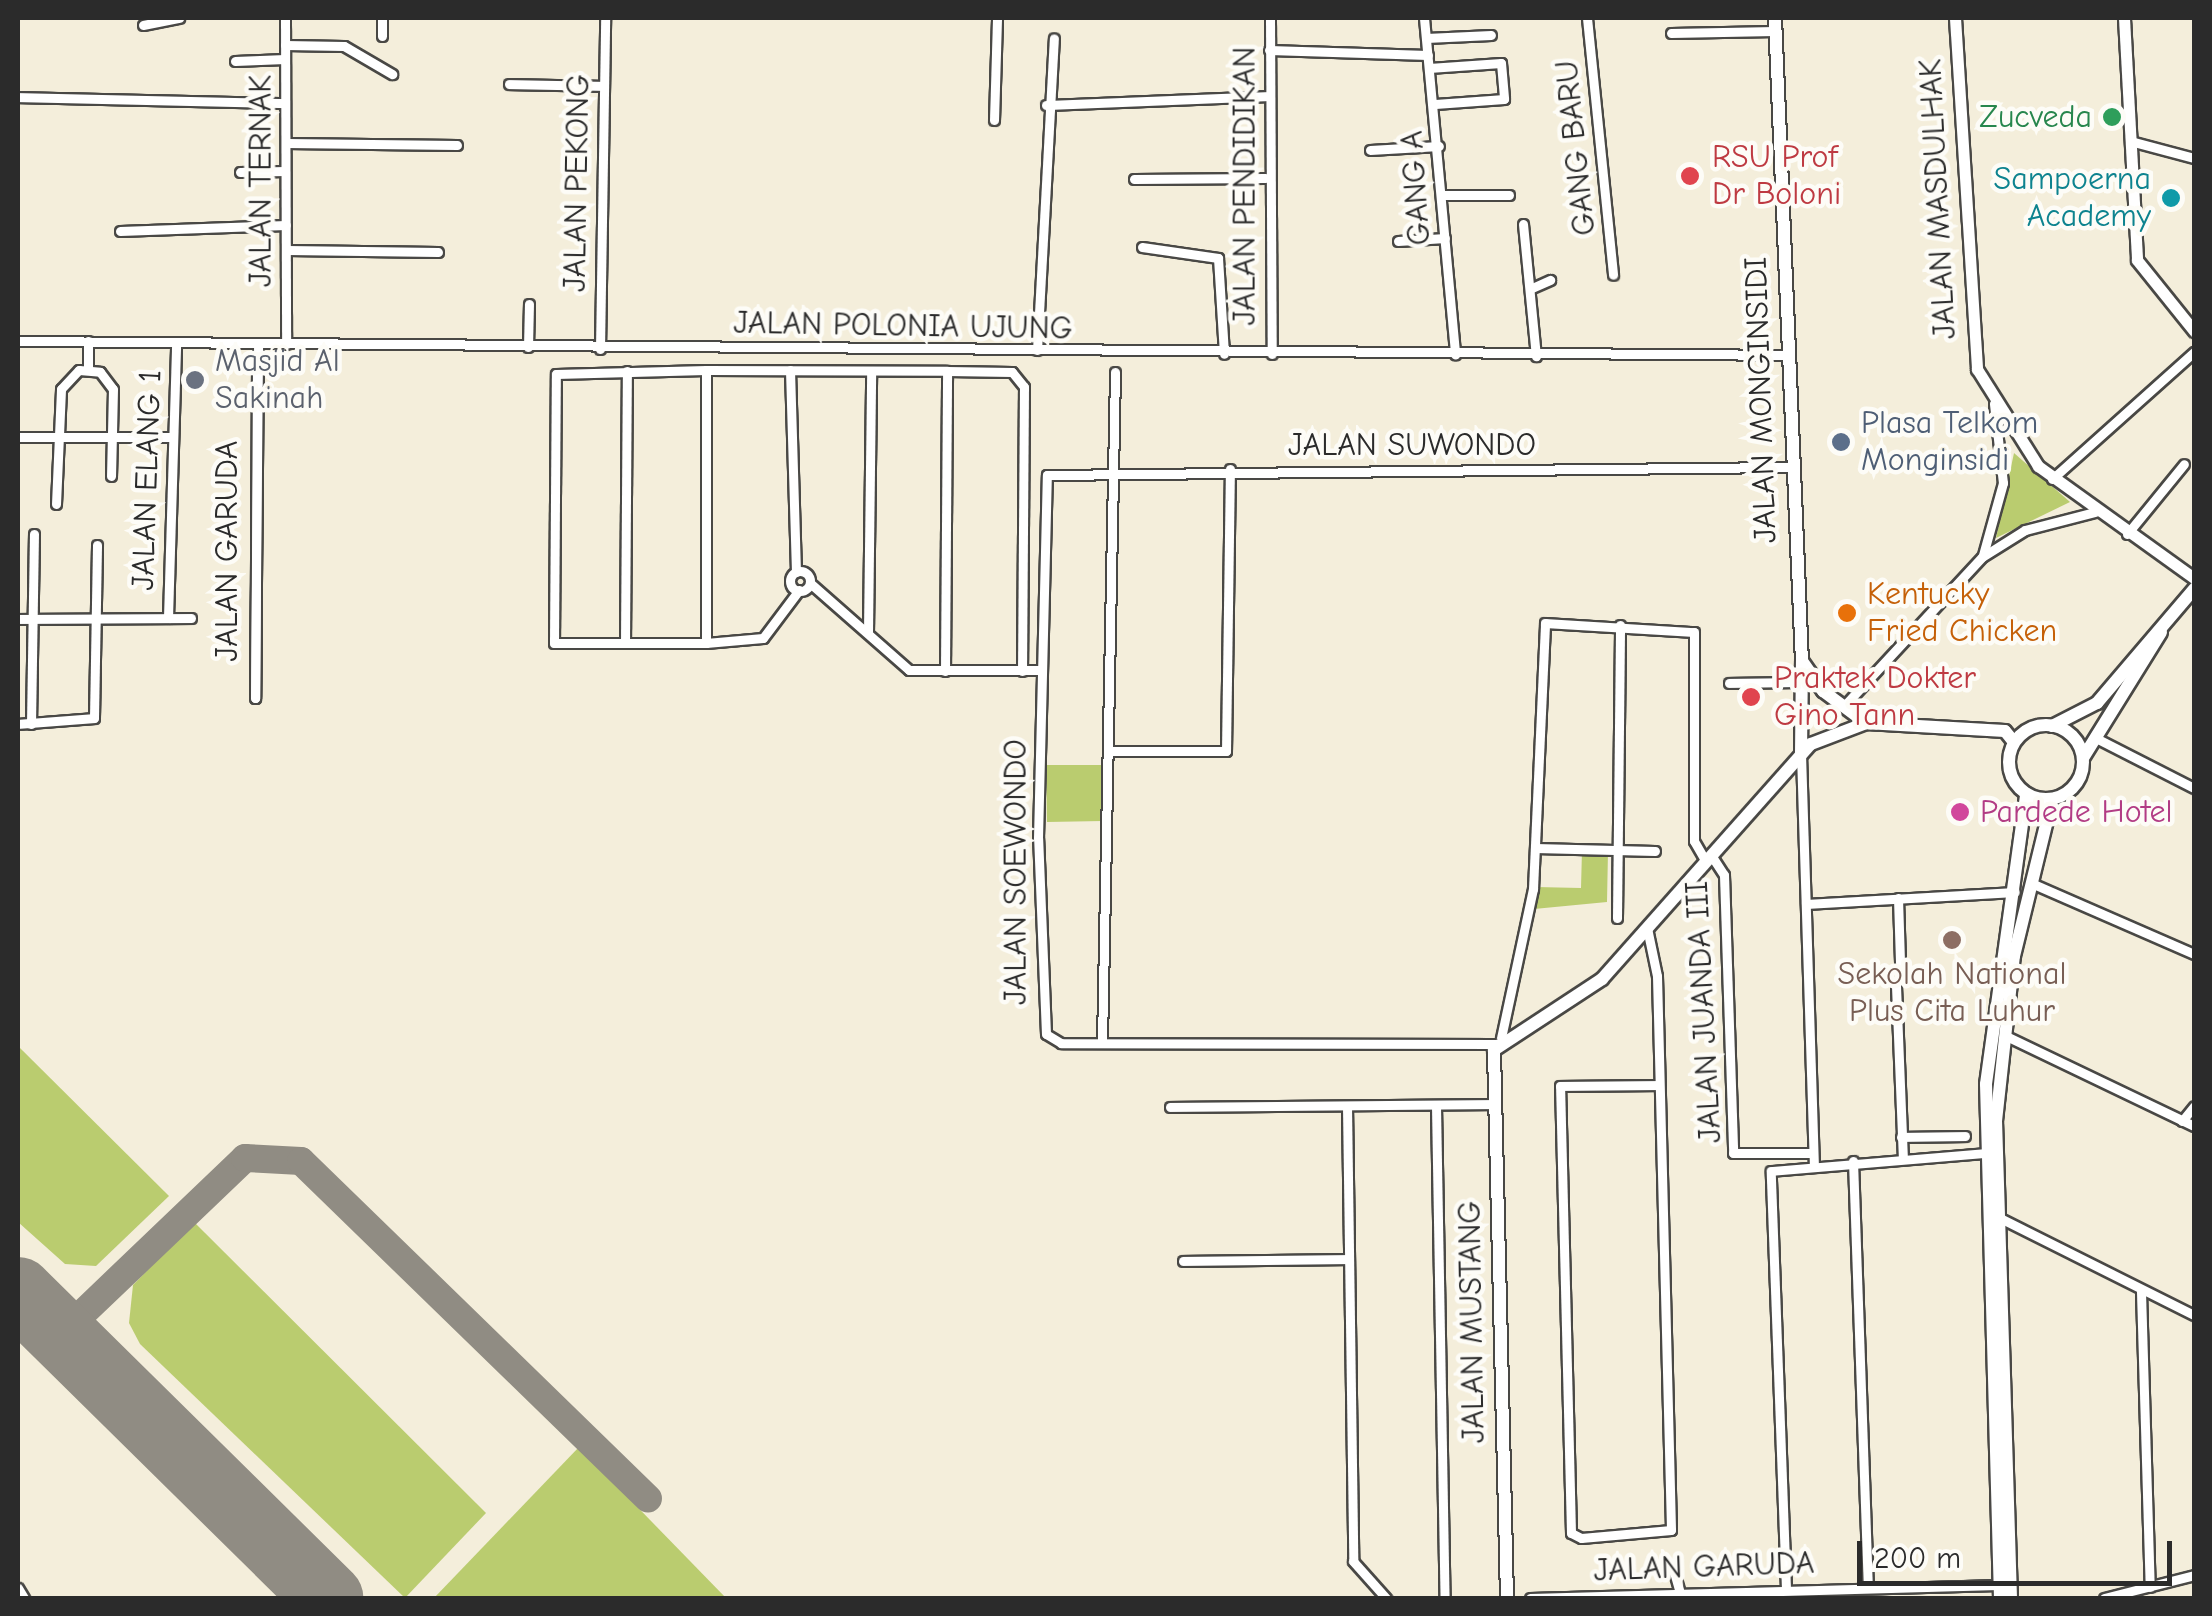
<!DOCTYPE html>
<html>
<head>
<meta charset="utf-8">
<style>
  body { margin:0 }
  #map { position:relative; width:2212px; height:1616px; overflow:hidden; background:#f4eedb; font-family:"Comic Neue",sans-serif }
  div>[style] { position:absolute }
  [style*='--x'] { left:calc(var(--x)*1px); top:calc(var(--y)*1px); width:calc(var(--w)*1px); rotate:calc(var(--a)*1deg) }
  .green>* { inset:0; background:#bacc6f }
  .taxiway>* { height:28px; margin:-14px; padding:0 14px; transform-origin:14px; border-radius:14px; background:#908c83 }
  .runway>* { height:70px; margin:-35px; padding:0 35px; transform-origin:35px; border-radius:35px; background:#908c83 }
  .roads { filter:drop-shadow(2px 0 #494845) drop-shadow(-2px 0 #494845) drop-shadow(0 2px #494845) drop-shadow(0 -2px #494845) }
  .minor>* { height:9px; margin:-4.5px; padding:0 4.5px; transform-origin:4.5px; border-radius:4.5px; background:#fff }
  .minor>.ring { margin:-4.5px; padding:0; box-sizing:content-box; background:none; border:9px solid #fff; border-radius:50% }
  .tertiary>* { height:11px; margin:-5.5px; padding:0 5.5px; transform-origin:5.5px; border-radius:5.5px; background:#fff }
  .secondary>* { height:12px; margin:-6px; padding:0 6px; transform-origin:6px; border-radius:6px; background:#fff }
  .secondary>.ring { margin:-6px; padding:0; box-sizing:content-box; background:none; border:12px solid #fff; border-radius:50% }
  .dots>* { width:28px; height:28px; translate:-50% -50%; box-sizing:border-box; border:5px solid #fdfcf7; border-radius:50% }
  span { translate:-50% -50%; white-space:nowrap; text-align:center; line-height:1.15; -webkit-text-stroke:9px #fdfcf7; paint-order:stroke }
  .leisure-label { font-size:32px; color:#27864d }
  .right { translate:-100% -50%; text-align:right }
  .street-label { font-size:32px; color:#2b2b2b }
  .health-label { font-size:32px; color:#be3a42 }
  .left { translate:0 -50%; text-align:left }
  .culture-label { font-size:32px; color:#0d838f }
  .worship-label { font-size:32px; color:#5b616d }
  .service-label { font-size:32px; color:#4e5e75 }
  .food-label { font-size:32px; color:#c56008 }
  .hotel-label { font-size:32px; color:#b23c85 }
  .education-label { font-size:32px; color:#785e54 }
  .frame { position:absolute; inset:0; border:20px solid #2b2b2b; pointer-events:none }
  .scale { position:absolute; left:1857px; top:1541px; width:315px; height:45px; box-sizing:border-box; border:5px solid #2b2b2b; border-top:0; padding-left:12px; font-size:30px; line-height:35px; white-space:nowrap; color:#2b2b2b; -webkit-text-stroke:8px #fdfcf7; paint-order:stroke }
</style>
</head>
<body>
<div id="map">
  <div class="green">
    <div style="clip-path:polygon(2014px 453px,2070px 502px,1996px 538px)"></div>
    <div style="clip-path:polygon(1046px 765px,1102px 765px,1103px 821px,1047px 822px)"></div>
    <div style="clip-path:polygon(1582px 850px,1608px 851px,1607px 902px,1534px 909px,1536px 887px,1581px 888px)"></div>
    <div style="clip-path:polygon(18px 1046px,169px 1196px,96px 1266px,65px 1264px,18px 1222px)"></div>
    <div style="clip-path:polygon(194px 1222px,486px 1513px,405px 1598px,140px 1344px,129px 1323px,133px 1285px)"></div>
    <div style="clip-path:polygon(579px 1447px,726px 1598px,434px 1598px)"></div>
  </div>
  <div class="taxiway">
    <div style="--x:84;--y:1312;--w:223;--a:-43.7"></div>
    <div style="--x:245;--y:1158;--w:56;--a:3.1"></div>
    <div style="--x:301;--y:1161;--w:484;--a:44.2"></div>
  </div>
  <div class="runway">
    <div style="--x:18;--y:1292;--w:436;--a:44.6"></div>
  </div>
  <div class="roads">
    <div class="minor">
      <div style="--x:285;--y:18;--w:326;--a:89.8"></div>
      <div style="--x:1270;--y:18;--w:336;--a:89.7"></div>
      <div style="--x:1424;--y:18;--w:338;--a:84.7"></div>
      <div style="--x:1587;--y:18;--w:258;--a:84.2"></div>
      <div style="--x:143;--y:25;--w:37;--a:-11"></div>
      <div style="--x:1671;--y:33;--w:104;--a:-1.1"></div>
      <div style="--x:382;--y:36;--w:18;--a:-90"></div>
      <div style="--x:1426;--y:38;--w:65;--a:-2.6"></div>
      <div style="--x:285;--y:45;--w:59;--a:1"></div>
      <div style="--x:344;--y:46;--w:56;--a:30.3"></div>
      <div style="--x:1269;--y:50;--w:159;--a:1.8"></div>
      <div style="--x:235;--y:61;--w:50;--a:-2.3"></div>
      <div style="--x:1429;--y:68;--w:72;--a:-4"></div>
      <div style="--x:1501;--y:63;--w:36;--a:85"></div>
      <div style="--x:1504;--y:99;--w:69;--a:175.9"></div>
      <div style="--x:509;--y:84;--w:95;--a:1.2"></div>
      <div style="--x:18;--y:97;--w:267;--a:1.3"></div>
      <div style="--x:1046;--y:105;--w:220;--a:-2.3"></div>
      <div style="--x:994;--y:120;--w:102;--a:-88.3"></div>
      <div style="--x:2134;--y:142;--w:62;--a:14.9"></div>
      <div style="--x:286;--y:143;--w:171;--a:0.7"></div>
      <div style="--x:1370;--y:150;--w:69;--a:-3.3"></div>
      <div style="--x:240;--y:172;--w:45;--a:-1.3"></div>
      <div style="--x:1134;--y:179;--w:131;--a:-0.4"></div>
      <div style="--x:1443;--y:195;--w:66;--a:0"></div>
      <div style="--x:1523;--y:224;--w:133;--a:84.4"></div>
      <div style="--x:120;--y:231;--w:166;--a:-2.1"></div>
      <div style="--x:1398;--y:241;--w:47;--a:-3.7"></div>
      <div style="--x:1142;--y:247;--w:77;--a:8.2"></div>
      <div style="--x:1218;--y:258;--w:96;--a:86.4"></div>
      <div style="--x:287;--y:250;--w:151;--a:0.8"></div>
      <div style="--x:1532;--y:288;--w:20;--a:-24"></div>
      <div style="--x:18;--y:341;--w:1769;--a:0.45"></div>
      <div style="--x:88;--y:341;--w:28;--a:90"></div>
      <div style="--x:528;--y:347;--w:43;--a:-88.7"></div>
      <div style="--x:600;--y:349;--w:331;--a:-89.1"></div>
      <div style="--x:1037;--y:350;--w:312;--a:-86.9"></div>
      <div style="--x:257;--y:368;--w:330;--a:90.3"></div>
      <div style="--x:255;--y:698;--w:354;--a:-89.5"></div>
      <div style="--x:706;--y:370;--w:273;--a:90"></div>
      <div style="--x:706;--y:643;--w:152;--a:180"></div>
      <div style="--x:554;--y:643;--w:269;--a:-89.6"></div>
      <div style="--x:556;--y:374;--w:150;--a:-1.5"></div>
      <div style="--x:706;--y:370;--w:241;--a:0.2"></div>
      <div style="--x:790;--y:370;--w:202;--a:88.3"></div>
      <div style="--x:18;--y:437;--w:155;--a:0"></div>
      <div style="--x:2052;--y:479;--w:191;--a:-41.8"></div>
      <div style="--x:56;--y:504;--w:115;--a:-87.5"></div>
      <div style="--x:61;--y:389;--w:26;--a:-47"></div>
      <div style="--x:79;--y:370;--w:21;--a:5"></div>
      <div style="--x:100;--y:372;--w:21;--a:53"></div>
      <div style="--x:113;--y:389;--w:87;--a:91.3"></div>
      <div style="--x:2127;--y:534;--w:90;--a:-50.8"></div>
      <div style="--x:1983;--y:555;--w:75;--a:-74.5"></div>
      <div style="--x:2003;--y:483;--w:80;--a:-96.5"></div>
      <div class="ring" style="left:790px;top:571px;width:11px;height:11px"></div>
      <div style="--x:810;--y:583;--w:132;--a:41.3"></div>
      <div style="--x:909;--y:670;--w:132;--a:0"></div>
      <div style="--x:168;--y:618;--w:275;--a:-88.3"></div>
      <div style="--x:18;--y:619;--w:173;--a:-0.3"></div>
      <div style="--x:868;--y:632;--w:260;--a:-89.3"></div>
      <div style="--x:625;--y:643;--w:272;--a:-89.6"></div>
      <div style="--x:706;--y:643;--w:57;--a:-5"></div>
      <div style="--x:763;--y:638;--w:60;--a:-53.1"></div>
      <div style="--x:945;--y:671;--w:300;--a:-89.6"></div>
      <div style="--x:947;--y:371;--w:65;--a:0.9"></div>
      <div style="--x:1012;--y:372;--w:19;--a:51"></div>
      <div style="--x:1024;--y:387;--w:284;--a:90.4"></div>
      <div style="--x:1729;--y:683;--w:67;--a:-0.9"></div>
      <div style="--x:1843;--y:707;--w:205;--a:-47.2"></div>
      <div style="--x:1982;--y:557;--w:51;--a:-32.1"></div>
      <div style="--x:2025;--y:530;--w:72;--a:-14.4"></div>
      <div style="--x:18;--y:724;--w:76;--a:-4.5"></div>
      <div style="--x:94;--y:718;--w:173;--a:-89"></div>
      <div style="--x:31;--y:724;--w:190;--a:-89.1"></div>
      <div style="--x:2094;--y:737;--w:112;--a:27"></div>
      <div style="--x:1109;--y:751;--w:117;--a:0"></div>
      <div style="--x:1226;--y:751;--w:282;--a:-89.2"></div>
      <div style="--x:1801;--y:754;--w:410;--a:88.2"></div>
      <div style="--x:1535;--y:848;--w:120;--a:1.4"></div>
      <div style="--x:1711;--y:855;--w:24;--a:57"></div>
      <div style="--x:1724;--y:875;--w:278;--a:88.1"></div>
      <div style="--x:1733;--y:1153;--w:79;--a:0"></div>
      <div style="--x:2031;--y:883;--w:178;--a:23.5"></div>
      <div style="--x:1898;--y:898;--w:65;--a:88.2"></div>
      <div style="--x:1806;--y:904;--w:209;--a:-3.3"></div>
      <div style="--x:1617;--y:918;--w:293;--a:-89.4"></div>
      <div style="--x:1647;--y:928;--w:49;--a:78.2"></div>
      <div style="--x:1657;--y:976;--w:554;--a:88.55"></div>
      <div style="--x:1671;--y:1530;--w:90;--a:174.9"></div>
      <div style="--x:1581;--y:1538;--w:11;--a:-153"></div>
      <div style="--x:1571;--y:1533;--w:447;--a:-91.4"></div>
      <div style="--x:1560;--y:1086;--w:99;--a:-0.6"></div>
      <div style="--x:1896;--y:986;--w:172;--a:87.7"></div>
      <div style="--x:2004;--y:1035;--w:211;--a:25.6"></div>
      <div style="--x:1501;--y:1038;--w:152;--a:-77.9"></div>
      <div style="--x:1533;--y:889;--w:266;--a:-87.4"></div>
      <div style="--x:1545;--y:623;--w:149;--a:3.5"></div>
      <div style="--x:1694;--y:632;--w:209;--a:90"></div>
      <div style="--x:1694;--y:841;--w:22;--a:60"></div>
      <div style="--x:1102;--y:1043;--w:671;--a:-88.89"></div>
      <div style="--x:1497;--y:1044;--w:436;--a:-179.9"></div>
      <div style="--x:1061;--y:1043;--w:17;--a:-149"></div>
      <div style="--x:1046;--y:1034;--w:196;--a:-92.3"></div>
      <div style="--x:1038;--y:838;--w:363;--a:-88.6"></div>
      <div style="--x:1047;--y:475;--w:744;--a:-0.62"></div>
      <div style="--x:1347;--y:1106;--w:455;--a:89.2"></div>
      <div style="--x:1353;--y:1561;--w:50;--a:48.3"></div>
      <div style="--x:1436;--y:1106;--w:492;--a:89"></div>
      <div style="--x:1170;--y:1107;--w:325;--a:-0.5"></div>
      <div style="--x:2182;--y:1121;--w:19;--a:-51"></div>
      <div style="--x:1901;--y:1137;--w:64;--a:-0.9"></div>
      <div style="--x:1853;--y:1161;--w:427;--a:88"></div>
      <div style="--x:1998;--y:1217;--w:219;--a:26.6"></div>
      <div style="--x:1183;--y:1261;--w:166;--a:-0.7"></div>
      <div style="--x:2141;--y:1292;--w:295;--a:88.3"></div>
      <div style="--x:1672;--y:1565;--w:26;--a:74"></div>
      <div style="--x:18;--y:1588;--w:12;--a:59"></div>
      <div style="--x:1786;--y:1589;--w:418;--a:-92.1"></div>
      <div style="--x:1771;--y:1171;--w:215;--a:-4.8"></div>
      <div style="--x:1530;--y:1598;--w:469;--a:-1.6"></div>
      <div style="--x:2104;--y:1598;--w:93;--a:-14.3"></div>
    </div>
    <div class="tertiary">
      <div style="--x:1955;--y:18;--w:352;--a:86.4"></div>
      <div style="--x:1977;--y:369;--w:115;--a:57.8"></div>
      <div style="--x:2038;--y:466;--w:192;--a:35.7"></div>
      <div style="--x:2124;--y:18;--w:242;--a:86.9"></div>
      <div style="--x:2137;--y:260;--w:91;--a:51.2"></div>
    </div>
    <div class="secondary">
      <div style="--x:1775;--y:18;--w:644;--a:87.6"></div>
      <div style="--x:1802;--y:661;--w:37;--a:55"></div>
      <div style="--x:1823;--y:691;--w:54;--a:36.7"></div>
      <div style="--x:1866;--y:723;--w:139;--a:3.3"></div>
      <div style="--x:2005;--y:731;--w:14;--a:51"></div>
      <div class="ring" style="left:2009px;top:725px;width:62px;height:62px"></div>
      <div style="--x:2052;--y:726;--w:51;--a:-27.1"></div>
      <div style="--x:2097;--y:703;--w:150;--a:-49.6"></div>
      <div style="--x:1801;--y:754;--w:93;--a:-89.4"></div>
      <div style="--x:2083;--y:758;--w:148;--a:-58.2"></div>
      <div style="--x:1507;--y:1598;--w:548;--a:-91.36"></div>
      <div style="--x:1494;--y:1050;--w:129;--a:-33.3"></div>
      <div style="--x:1602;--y:979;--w:314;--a:-48.4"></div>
      <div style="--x:1811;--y:744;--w:59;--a:-20.9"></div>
      <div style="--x:2000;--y:1598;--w:514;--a:-91.56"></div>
      <div style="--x:1986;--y:1084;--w:293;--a:-82.1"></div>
      <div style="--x:2011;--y:1598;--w:477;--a:-91.8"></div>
      <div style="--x:1996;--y:1121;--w:166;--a:-83.8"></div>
      <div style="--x:2014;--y:956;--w:161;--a:-76.3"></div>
    </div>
  </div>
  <div class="dots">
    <div style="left:2112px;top:117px;background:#2e9e5b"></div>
    <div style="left:1690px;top:176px;background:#e0444e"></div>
    <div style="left:2171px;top:198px;background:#0f9aa8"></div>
    <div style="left:195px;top:380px;background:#6b7280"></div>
    <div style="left:1841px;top:442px;background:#5c6f8a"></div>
    <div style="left:1847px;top:613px;background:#e8710a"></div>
    <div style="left:1751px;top:697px;background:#e0444e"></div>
    <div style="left:1960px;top:812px;background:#d1479c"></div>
    <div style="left:1952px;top:940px;background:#8d6e63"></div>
  </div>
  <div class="leisure-label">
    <span class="right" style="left:2092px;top:117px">Zucveda</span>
  </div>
  <div class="street-label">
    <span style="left:1576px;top:148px;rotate:-96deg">GANG BARU</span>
    <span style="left:261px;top:181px;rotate:-90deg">JALAN TERNAK</span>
    <span style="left:577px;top:183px;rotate:-89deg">JALAN PEKONG</span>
    <span style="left:1245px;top:186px;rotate:-90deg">JALAN PENDIDIKAN</span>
    <span style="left:1416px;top:188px;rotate:-94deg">GANG A</span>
    <span style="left:1938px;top:199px;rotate:-93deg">JALAN MASDULHAK</span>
    <span style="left:903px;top:326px;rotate:1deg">JALAN POLONIA UJUNG</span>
    <span style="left:1761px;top:400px;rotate:-92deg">JALAN MONGINSIDI</span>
    <span style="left:1412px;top:445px">JALAN SUWONDO</span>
    <span style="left:147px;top:480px;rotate:-88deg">JALAN ELANG 1</span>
    <span style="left:227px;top:551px;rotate:-90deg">JALAN GARUDA</span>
    <span style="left:1016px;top:872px;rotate:-90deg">JALAN SOEWONDO</span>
    <span style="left:1704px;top:1012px;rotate:-93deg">JALAN JUANDA III</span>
    <span style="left:1472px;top:1322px;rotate:-91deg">JALAN MUSTANG</span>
    <span style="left:1704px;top:1567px;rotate:-2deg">JALAN GARUDA</span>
  </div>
  <div class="health-label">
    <span class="left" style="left:1712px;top:176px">RSU Prof<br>Dr Boloni</span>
    <span class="left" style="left:1774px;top:697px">Praktek Dokter<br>Gino Tann</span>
  </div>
  <div class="culture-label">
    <span class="right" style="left:2151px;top:198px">Sampoerna<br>Academy</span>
  </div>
  <div class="worship-label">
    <span class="left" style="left:215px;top:380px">Masjid Al<br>Sakinah</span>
  </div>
  <div class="service-label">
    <span class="left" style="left:1861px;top:442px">Plasa Telkom<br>Monginsidi</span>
  </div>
  <div class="food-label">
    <span class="left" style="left:1867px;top:613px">Kentucky<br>Fried Chicken</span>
  </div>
  <div class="hotel-label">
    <span class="left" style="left:1980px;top:812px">Pardede Hotel</span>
  </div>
  <div class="education-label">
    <span style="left:1952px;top:993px">Sekolah National<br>Plus Cita Luhur</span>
  </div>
  <div class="frame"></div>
  <div class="scale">200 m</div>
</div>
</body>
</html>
